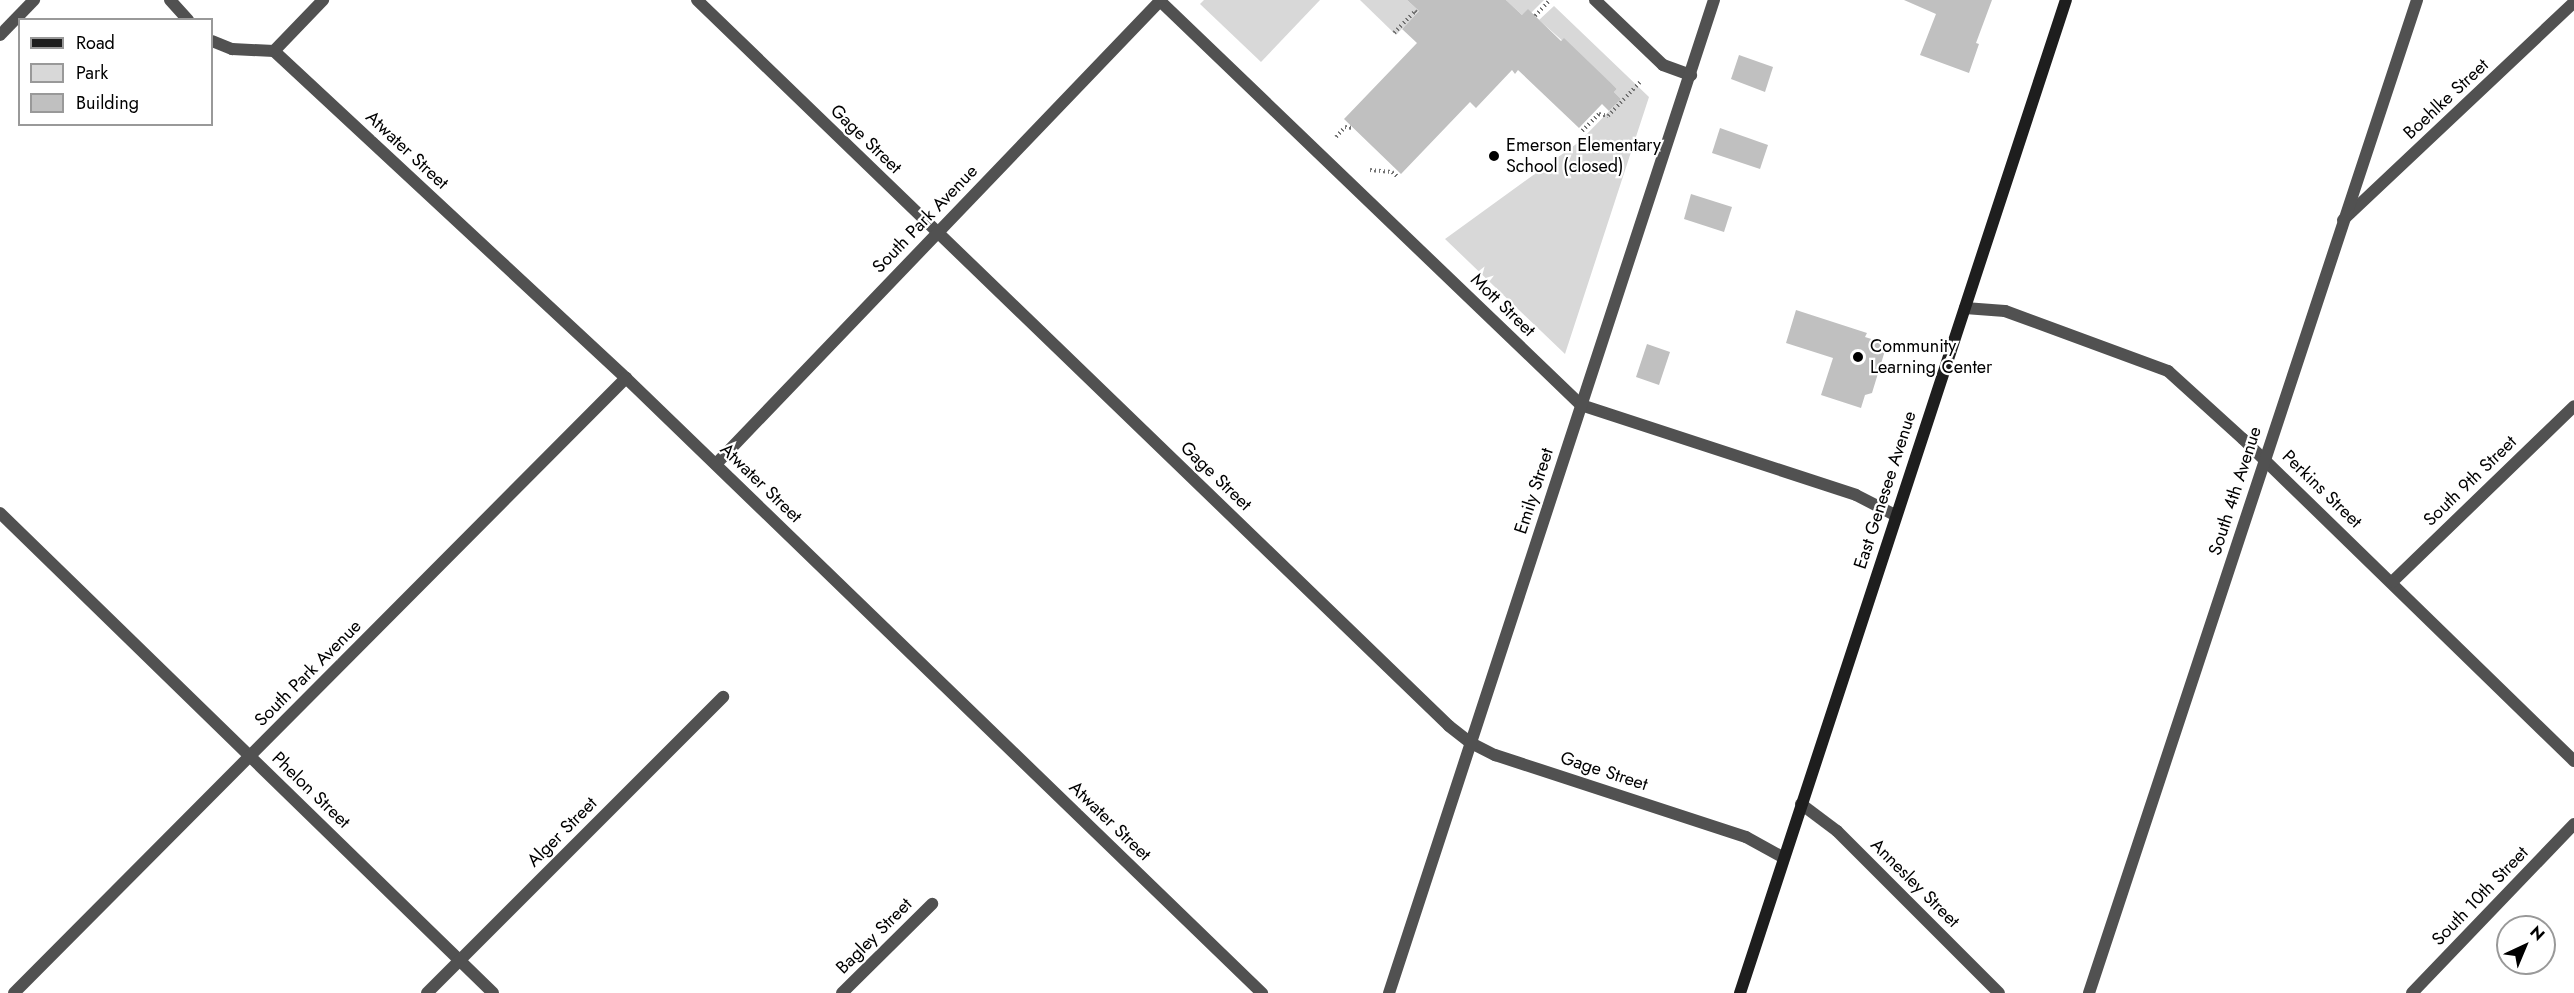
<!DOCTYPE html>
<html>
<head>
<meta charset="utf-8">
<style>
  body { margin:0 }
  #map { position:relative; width:2574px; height:993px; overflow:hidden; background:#fff; font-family:Jost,sans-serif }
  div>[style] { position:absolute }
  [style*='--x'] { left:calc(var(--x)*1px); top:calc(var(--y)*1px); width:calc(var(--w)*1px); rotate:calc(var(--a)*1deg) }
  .green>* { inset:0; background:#d8d8d8 }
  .building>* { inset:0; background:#c0c0c0 }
  .path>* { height:4px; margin-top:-2px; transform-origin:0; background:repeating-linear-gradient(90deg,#737373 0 1.5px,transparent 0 4.5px) }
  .street>* { height:12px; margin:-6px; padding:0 6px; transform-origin:6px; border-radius:6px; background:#515151 }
  .secondary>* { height:12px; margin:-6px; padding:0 6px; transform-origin:6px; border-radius:6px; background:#1e1e1e }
  .dots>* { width:16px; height:16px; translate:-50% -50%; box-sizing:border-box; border:3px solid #fff; border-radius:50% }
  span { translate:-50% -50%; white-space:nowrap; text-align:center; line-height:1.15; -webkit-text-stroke:4.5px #fff; paint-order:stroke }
  .street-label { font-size:18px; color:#000 }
  .poi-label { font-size:18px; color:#000 }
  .left { translate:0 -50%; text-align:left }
  .legend { position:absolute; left:18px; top:18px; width:195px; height:108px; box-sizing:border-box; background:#fff; border:2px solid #999; margin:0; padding:8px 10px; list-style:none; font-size:18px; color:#000 }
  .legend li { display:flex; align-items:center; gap:12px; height:30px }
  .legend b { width:30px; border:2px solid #999 }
  .north { position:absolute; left:2496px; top:915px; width:60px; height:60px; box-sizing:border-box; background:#fff; border:2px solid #999; border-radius:50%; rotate:44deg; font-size:16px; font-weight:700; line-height:24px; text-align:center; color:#000 }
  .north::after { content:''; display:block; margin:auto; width:21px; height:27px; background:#000; clip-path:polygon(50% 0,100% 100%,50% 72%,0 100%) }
</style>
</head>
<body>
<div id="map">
  <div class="green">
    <div style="clip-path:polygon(1204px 0,1320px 0,1261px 62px,1200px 4px)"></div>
    <div style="clip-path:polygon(1360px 0,1407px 0,1419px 11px,1396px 35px)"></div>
    <div style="clip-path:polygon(1506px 0,1544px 0,1531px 13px,1522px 15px)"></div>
    <div style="clip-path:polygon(1554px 6px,1649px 97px,1565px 354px,1445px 239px,1579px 142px,1621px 99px,1614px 92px,1617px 89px,1539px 20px)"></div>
  </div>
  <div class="building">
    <div style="clip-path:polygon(1407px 0,1506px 0,1522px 15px,1528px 9px,1561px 41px,1564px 38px,1617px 89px,1614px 92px,1621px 99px,1609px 111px,1602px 104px,1579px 128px,1518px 70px,1515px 74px,1512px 70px,1476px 108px,1470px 102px,1401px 174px,1344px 119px,1417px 43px,1402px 29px,1419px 11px)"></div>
    <div style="clip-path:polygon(1904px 0,1992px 0,1976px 43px,1979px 44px,1969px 73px,1920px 55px,1936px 14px)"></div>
    <div style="clip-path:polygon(1739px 55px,1773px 67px,1765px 92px,1731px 79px)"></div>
    <div style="clip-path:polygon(1720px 128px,1768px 145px,1760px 169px,1712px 153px)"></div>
    <div style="clip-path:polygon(1691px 194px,1732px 207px,1724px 232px,1684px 219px)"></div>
    <div style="clip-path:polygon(1796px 310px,1867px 333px,1865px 337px,1887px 344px,1872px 393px,1865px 395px,1861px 408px,1821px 395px,1833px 358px,1786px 343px)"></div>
    <div style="clip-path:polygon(1647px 344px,1670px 352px,1659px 385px,1636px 377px)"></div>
  </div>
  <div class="path">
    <div style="--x:1535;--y:16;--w:22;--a:-47"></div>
    <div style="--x:1394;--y:33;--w:30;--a:-46"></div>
    <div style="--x:1415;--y:11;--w:3;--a:45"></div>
    <div style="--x:1582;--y:131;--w:24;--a:-45"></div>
    <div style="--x:1599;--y:114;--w:9;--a:13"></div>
    <div style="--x:1608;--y:116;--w:48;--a:-46.7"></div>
    <div style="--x:1336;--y:137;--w:13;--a:-48"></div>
    <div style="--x:1345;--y:127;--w:8;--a:7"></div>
    <div style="--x:1370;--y:170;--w:22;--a:5"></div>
    <div style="--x:1392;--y:172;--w:8;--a:40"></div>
  </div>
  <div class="street">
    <div style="--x:170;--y:0;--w:27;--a:48"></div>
    <div style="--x:697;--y:0;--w:1045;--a:43.99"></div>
    <div style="--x:1449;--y:726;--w:28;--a:38"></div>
    <div style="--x:1471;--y:743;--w:27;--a:27"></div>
    <div style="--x:1495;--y:755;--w:264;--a:18.1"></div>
    <div style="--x:1746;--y:837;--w:43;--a:28.9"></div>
    <div style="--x:1159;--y:0;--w:585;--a:43.82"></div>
    <div style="--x:1581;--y:405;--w:289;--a:18.1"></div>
    <div style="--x:1856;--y:495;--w:44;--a:27.1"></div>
    <div style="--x:1595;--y:0;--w:94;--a:43.7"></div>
    <div style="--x:1663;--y:65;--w:30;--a:20"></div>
    <div style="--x:0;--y:35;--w:49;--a:-45.8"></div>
    <div style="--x:212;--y:41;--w:22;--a:22"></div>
    <div style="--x:232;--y:49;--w:42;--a:2.7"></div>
    <div style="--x:274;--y:51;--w:480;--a:42.9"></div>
    <div style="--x:626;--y:378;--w:885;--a:44.04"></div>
    <div style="--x:274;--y:51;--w:71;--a:-46.1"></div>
    <div style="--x:2343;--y:220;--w:318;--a:-43.3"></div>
    <div style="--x:1965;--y:308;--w:40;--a:4.3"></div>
    <div style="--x:2005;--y:311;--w:174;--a:20.2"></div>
    <div style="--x:2168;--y:371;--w:101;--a:42.2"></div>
    <div style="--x:2243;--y:439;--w:462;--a:44.2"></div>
    <div style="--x:716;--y:464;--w:643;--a:-46.2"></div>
    <div style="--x:0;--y:513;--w:688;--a:44.23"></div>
    <div style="--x:2392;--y:582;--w:253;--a:-44"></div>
    <div style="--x:1801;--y:804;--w:45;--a:36.9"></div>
    <div style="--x:1837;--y:831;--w:229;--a:45"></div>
    <div style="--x:14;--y:993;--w:868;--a:-45.14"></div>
    <div style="--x:427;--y:993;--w:419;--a:-45"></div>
    <div style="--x:842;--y:993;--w:127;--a:-44.7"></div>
    <div style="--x:1389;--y:993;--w:1045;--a:-71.88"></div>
    <div style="--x:2089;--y:993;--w:1046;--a:-71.72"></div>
    <div style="--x:2412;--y:993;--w:234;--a:-46.2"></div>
  </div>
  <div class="secondary">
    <div style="--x:1740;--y:993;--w:1045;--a:-71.83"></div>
  </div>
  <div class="dots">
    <div style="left:1494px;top:156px;background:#000"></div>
    <div style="left:1858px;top:357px;background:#000"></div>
  </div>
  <div class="street-label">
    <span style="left:2446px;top:99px;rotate:-43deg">Boehlke Street</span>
    <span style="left:866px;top:139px;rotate:44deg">Gage Street</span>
    <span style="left:407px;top:150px;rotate:43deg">Atwater Street</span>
    <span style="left:925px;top:219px;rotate:-46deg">South Park Avenue</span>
    <span style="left:1503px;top:305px;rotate:44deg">Mott Street</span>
    <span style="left:1216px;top:476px;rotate:44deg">Gage Street</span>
    <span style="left:2470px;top:481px;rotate:-44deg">South 9th Street</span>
    <span style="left:761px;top:483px;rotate:44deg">Atwater Street</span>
    <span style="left:2322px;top:489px;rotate:44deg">Perkins Street</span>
    <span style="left:1885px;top:490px;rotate:-72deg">East Genesee Avenue</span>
    <span style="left:1534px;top:491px;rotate:-72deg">Emily Street</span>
    <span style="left:2235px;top:491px;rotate:-72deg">South 4th Avenue</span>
    <span style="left:308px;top:673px;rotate:-45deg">South Park Avenue</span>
    <span style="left:1604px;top:771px;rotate:18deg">Gage Street</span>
    <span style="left:311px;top:790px;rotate:44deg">Phelon Street</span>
    <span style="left:1110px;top:821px;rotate:44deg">Atwater Street</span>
    <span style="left:562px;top:832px;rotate:-45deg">Alger Street</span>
    <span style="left:1915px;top:883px;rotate:45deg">Annesley Street</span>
    <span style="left:2480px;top:896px;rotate:-46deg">South 10th Street</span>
    <span style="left:874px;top:936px;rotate:-45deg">Bagley Street</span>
  </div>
  <div class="poi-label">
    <span class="left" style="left:1506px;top:156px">Emerson Elementary<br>School (closed)</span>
    <span class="left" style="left:1870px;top:357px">Community<br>Learning Center</span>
  </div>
  <ul class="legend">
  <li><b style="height:8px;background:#1e1e1e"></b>Road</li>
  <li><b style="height:16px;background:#d8d8d8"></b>Park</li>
  <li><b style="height:16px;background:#c0c0c0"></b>Building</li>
  </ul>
  <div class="north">N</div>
</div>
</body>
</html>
